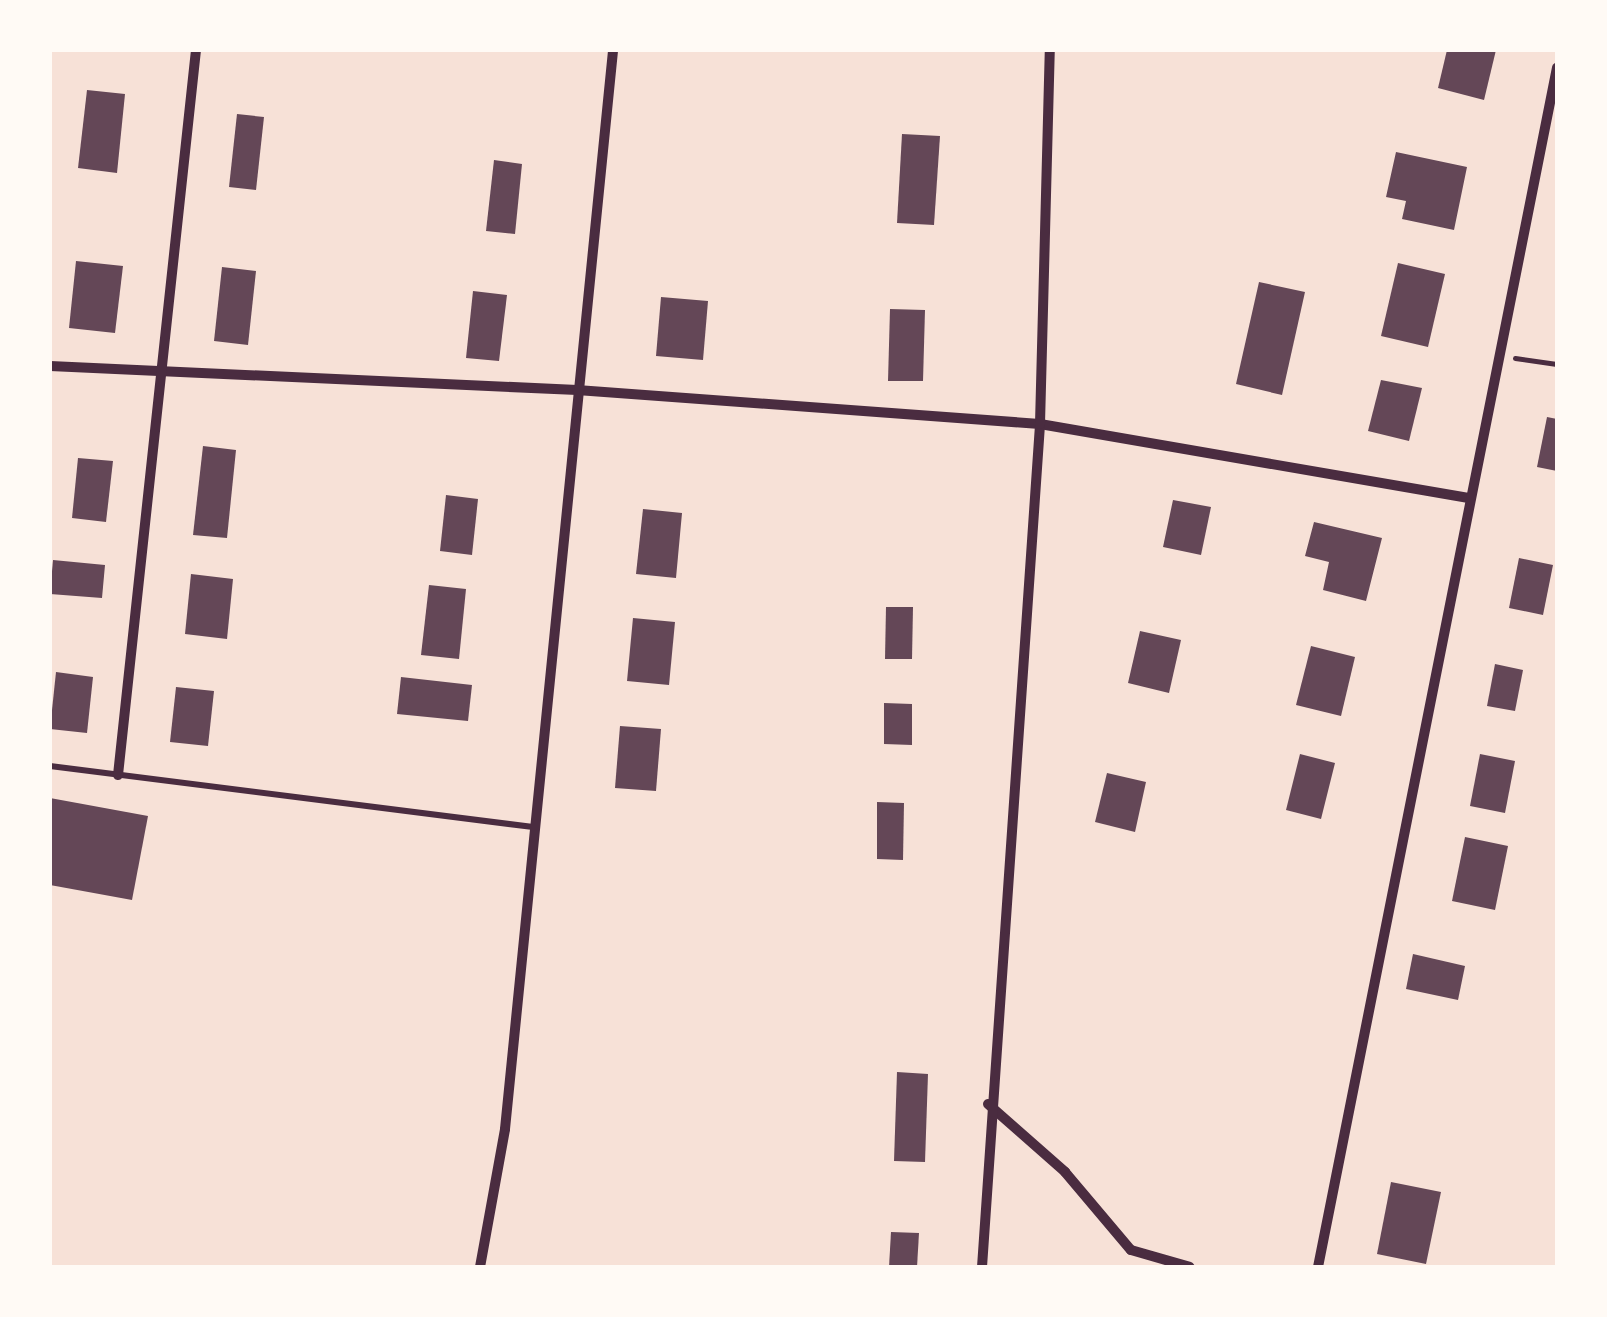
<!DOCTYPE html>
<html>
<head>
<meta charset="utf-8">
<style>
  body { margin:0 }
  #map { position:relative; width:1607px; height:1317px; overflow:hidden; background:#f7e1d7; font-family:Raleway,sans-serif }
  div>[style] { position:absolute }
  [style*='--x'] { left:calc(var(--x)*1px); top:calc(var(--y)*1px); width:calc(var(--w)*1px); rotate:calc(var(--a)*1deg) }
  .building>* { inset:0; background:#644757 }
  .path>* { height:5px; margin:-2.5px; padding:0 2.5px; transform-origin:2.5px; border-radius:2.5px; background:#4a2c40 }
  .service>* { height:6px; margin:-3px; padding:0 3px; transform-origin:3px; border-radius:3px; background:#4a2c40 }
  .minor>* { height:10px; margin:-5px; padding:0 5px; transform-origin:5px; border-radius:5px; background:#4a2c40 }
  span { translate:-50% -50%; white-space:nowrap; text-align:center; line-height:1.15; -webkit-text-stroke:10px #fffaf5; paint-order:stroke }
  .frame { position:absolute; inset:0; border:52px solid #fffaf5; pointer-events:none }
</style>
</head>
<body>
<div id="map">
  <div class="building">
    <div style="clip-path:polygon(1447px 50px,1496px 50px,1484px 100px,1438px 88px)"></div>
    <div style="clip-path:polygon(87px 90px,125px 94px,117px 173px,78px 168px)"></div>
    <div style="clip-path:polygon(237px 114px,264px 117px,256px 190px,229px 187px)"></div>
    <div style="clip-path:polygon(902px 134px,940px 136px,934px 225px,897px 223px)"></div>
    <div style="clip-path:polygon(1396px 152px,1467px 167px,1454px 230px,1402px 219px,1406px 201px,1386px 197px)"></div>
    <div style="clip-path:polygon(494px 160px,522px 164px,515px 234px,486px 231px)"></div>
    <div style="clip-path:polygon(76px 261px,123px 266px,115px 333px,69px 328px)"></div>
    <div style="clip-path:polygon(1398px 263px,1445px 274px,1428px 347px,1381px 336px)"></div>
    <div style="clip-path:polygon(222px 267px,256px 271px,248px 345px,214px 341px)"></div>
    <div style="clip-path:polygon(1259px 282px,1305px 292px,1282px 395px,1236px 384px)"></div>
    <div style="clip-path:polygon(473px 291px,507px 295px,499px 361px,466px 358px)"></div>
    <div style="clip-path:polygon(661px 297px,708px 301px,703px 360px,656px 356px)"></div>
    <div style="clip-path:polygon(890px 309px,925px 310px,923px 381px,888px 381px)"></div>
    <div style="clip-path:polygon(1381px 380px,1422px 388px,1409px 441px,1368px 431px)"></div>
    <div style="clip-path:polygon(1547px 417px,1557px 419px,1557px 471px,1537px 467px)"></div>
    <div style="clip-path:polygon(203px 446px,236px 450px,227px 538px,193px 535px)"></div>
    <div style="clip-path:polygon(78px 458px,113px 461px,106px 522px,72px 518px)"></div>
    <div style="clip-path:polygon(446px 495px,478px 499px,472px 555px,440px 551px)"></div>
    <div style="clip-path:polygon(1173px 500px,1211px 507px,1201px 555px,1163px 547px)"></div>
    <div style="clip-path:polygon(643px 509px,682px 513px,676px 578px,636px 574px)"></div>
    <div style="clip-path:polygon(1314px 522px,1382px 538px,1366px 601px,1323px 590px,1329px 562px,1305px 556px)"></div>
    <div style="clip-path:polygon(1519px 558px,1553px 565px,1543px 615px,1509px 608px)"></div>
    <div style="clip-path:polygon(53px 560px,105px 565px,102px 598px,50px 594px)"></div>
    <div style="clip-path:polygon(191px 574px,233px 579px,227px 639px,185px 634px)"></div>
    <div style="clip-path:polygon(429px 585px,466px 589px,459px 659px,421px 655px)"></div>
    <div style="clip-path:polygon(886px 607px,913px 607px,912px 659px,885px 659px)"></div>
    <div style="clip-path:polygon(633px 618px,675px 622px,669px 685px,627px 681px)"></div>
    <div style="clip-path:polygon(1140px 631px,1181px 640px,1169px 693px,1128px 683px)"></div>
    <div style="clip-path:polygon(1311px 646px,1355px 657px,1341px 716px,1296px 705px)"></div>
    <div style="clip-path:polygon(1495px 664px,1523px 670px,1515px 711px,1487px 706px)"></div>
    <div style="clip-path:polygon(56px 672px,93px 677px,87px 733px,50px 729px)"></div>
    <div style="clip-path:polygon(401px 677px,472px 685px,468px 721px,397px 714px)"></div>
    <div style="clip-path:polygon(176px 687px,214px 691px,208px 746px,170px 742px)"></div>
    <div style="clip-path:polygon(884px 703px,912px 704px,912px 745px,884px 744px)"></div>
    <div style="clip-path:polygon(620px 726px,661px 729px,656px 791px,615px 788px)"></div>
    <div style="clip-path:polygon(1300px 754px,1335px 763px,1321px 819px,1286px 810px)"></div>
    <div style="clip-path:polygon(1480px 754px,1515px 761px,1505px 813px,1470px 806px)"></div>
    <div style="clip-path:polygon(1107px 773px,1146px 782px,1135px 832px,1095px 822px)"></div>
    <div style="clip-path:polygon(50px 798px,148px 816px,132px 900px,50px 885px)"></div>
    <div style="clip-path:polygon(877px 802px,904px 803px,903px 860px,877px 859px)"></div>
    <div style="clip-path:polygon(1465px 837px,1508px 846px,1495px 910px,1452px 901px)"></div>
    <div style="clip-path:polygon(1413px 954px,1465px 966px,1458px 1000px,1406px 989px)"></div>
    <div style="clip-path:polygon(897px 1072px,928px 1074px,925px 1162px,894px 1161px)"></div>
    <div style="clip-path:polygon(1391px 1182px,1441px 1192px,1426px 1264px,1377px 1254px)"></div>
    <div style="clip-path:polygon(891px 1232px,919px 1233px,917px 1267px,889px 1267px)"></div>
  </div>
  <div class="path">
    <div style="--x:1515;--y:358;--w:42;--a:8.1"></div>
  </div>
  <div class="service">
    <div style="--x:50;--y:766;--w:489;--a:7.2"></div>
  </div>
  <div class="minor">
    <div style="--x:50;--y:366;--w:528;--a:2.61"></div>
    <div style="--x:577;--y:390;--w:464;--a:4.2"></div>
    <div style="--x:1040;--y:424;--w:435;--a:9.8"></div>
    <div style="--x:118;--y:775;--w:729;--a:-83.86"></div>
    <div style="--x:988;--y:1104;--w:103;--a:41.4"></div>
    <div style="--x:1065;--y:1172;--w:102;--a:49.8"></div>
    <div style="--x:1131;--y:1250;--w:61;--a:16.1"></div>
    <div style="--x:480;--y:1267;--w:140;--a:-79.7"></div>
    <div style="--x:505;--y:1129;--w:1084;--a:-84.28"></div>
    <div style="--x:982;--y:1267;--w:845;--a:-86.06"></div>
    <div style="--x:1040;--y:424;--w:374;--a:-88.5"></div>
    <div style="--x:1318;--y:1267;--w:1223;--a:-78.73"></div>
  </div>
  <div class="frame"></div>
</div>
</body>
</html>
